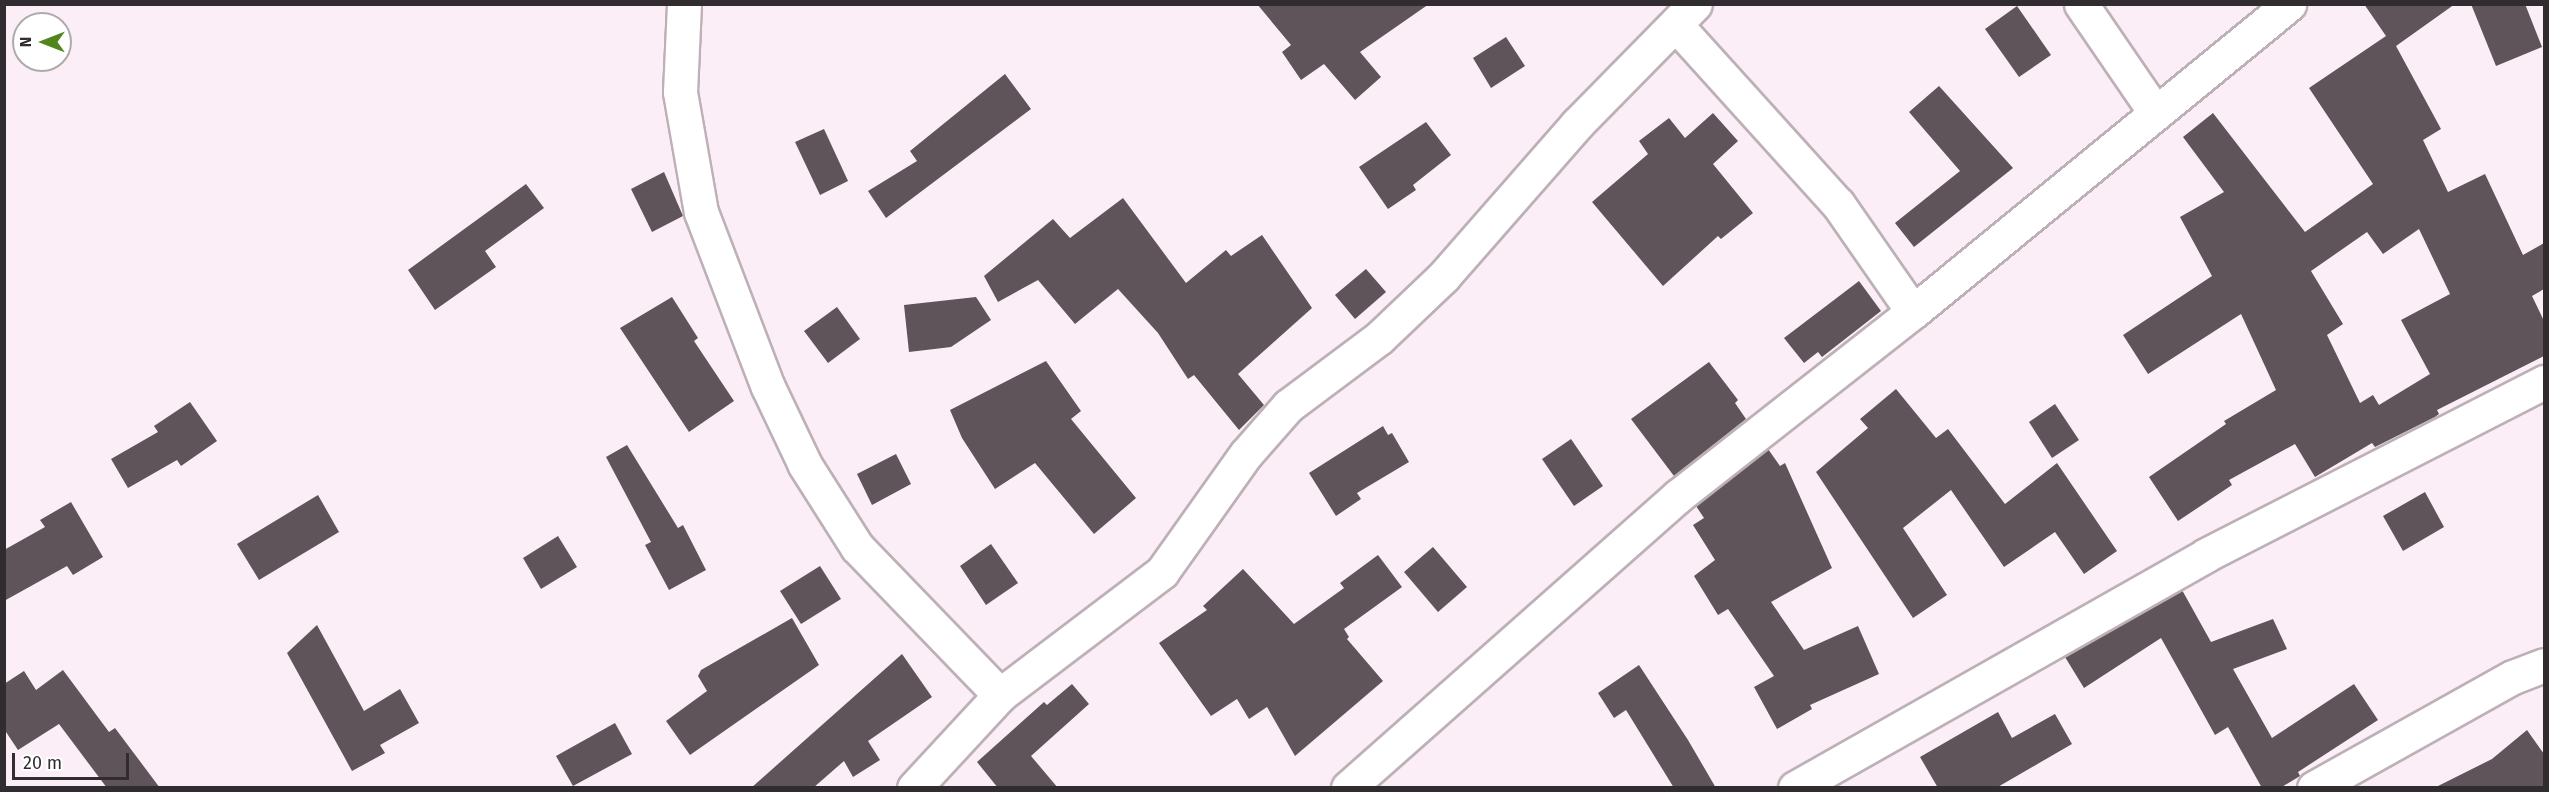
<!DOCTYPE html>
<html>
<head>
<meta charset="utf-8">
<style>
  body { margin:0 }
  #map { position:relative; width:2549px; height:792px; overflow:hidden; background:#fceef6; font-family:"Fira Sans",sans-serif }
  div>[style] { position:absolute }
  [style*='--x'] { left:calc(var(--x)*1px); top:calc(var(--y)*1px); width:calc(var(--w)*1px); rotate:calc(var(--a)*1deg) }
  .building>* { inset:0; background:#5f545a }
  .roads { filter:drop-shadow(2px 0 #bdb0b7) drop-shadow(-2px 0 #bdb0b7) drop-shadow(0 2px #bdb0b7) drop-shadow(0 -2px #bdb0b7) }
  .minor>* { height:33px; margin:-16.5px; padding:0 16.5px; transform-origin:16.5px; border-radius:16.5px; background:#fff }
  span { translate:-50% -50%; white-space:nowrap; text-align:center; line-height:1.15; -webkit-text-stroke:6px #fff; paint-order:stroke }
  .frame { position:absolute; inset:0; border:6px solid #312c2f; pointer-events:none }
  .north { position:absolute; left:12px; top:12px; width:60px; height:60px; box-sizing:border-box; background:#fff; border:2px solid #adabac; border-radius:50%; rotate:270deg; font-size:16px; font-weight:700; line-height:24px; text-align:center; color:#312c2f }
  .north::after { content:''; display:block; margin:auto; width:21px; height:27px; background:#51861e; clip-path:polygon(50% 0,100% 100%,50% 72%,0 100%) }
  .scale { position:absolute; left:12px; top:753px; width:117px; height:27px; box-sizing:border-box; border:3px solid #312c2f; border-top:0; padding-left:8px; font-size:18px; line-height:21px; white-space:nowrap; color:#312c2f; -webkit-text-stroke:4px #fff; paint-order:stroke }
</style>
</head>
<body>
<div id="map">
  <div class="building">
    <div style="clip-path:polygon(1257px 4px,1429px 4px,1360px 52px,1381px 77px,1355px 100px,1324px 64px,1301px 80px,1282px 52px,1291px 45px)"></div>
    <div style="clip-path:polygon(evenodd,2364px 4px,2455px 4px,2396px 46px,2441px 129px,2423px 140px,2448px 192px,2485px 174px,2523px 255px,2544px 243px,2544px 289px,2532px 296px,2544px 321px,2544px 356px,2437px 410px,2439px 414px,2435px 417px,2375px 447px,2372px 443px,2315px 477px,2295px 444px,2229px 480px,2232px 485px,2178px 521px,2149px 477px,2226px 424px,2224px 421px,2276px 390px,2241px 314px,2148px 374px,2123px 335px,2212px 276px,2180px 217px,2224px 192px,2183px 137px,2213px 113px,2305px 232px,2373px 184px,2309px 88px,2386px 36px,2364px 4px,2419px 229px,2450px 294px,2401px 320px,2430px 374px,2379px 405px,2373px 395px,2360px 403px,2327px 335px,2343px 324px,2311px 271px,2367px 232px,2383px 254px,2419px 229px)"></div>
    <div style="clip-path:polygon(2471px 4px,2525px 4px,2542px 47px,2496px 66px)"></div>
    <div style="clip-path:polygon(2017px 6px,2051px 55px,2019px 77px,1985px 29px)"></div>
    <div style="clip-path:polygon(1506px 37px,1525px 66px,1491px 88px,1473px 58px)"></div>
    <div style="clip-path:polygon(1005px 74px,1031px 109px,886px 218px,868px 191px,917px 161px,910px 151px)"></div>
    <div style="clip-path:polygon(1939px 86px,2013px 168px,1914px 247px,1895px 223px,1960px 171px,1909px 112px)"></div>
    <div style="clip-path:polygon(1713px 113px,1738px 141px,1713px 164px,1753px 213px,1721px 239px,1718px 236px,1663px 286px,1592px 202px,1648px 154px,1639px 141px,1669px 118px,1685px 138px)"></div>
    <div style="clip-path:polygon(1426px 122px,1451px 155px,1413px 185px,1416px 190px,1388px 209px,1359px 167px)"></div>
    <div style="clip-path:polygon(824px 129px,848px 181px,820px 195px,795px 142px)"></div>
    <div style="clip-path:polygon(664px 172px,683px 216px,652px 232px,631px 189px)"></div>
    <div style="clip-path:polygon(526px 184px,544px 208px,485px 251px,496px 267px,435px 310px,408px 270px)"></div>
    <div style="clip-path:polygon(1123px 198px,1186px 283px,1226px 250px,1231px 256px,1262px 235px,1312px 308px,1238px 374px,1264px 405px,1239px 430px,1194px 375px,1188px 379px,1158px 333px,1118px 289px,1075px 324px,1038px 280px,998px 302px,984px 276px,1053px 219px,1070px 238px)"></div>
    <div style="clip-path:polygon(1366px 269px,1386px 292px,1355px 319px,1335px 295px)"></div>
    <div style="clip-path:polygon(1859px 281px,1881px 311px,1822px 357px,1818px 352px,1804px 363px,1784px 338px)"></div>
    <div style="clip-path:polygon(672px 297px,698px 338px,694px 341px,734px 401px,689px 432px,620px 328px)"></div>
    <div style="clip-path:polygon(976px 297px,991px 320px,951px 347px,909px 352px,904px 305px)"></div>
    <div style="clip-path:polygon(837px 307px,860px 339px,828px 363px,804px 331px)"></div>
    <div style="clip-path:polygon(1046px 361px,1081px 411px,1071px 419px,1136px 498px,1094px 534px,1035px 463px,995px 489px,962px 438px,950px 410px)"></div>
    <div style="clip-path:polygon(1709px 362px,1738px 400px,1735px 403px,1746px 419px,1674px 476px,1631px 419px)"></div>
    <div style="clip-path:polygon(1896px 389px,1936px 438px,1948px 429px,2005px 504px,2057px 463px,2117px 551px,2084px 574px,2055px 532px,2004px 567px,1951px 490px,1903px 528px,1947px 595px,1913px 618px,1816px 472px,1868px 428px,1860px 419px)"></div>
    <div style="clip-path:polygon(190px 402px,217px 441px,181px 466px,177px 460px,128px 488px,111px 459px,158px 432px,154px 426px)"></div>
    <div style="clip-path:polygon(2055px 404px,2079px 440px,2052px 458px,2029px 422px)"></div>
    <div style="clip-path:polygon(1383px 426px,1388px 435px,1392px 433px,1409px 462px,1357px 493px,1361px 499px,1336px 516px,1309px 473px)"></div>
    <div style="clip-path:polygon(1571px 439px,1603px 486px,1574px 506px,1542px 459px)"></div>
    <div style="clip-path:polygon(627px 445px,678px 528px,683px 525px,706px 570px,669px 590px,645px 545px,651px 542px,606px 457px)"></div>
    <div style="clip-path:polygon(1768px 449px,1780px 466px,1785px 463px,1832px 568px,1771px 602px,1804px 650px,1858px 626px,1879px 674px,1810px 705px,1812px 709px,1777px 729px,1754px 687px,1774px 676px,1728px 609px,1718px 615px,1694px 576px,1715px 560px,1693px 525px,1704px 518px,1696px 506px)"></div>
    <div style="clip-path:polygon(896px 454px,911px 484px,872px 505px,857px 474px)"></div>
    <div style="clip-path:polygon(2425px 492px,2444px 527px,2403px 551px,2383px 516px)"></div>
    <div style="clip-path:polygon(318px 495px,339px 532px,259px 580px,237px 544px)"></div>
    <div style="clip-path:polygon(71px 502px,103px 557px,73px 575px,67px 566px,4px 601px,4px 550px,45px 527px,40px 520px)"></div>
    <div style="clip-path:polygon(558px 536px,577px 567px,541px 589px,523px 558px)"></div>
    <div style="clip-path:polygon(991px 544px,1018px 583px,986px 605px,960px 566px)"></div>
    <div style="clip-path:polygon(1433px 547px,1467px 587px,1438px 612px,1404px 572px)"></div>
    <div style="clip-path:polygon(1378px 555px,1402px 587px,1344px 629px,1349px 637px,1347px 639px,1383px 681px,1295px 756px,1267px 707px,1249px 719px,1237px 699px,1211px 716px,1159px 643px,1207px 610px,1203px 606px,1243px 569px,1294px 624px,1344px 588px,1340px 583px)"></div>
    <div style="clip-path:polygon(820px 566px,841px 599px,801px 624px,780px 591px)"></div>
    <div style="clip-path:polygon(2182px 590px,2211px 642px,2273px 619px,2287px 649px,2233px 669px,2272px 738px,2354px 684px,2378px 720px,2298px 772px,2300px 776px,2280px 788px,2262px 788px,2228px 727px,2215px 735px,2161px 638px,2084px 688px,2065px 657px)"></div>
    <div style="clip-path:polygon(792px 618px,819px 665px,690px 755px,666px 721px,707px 691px,698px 676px,701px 670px)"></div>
    <div style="clip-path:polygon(317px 625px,364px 711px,400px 689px,419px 723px,380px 745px,385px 753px,352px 771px,287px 653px)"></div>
    <div style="clip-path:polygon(902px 654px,932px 697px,868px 741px,880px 760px,853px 777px,844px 761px,813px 788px,751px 788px)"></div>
    <div style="clip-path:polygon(1639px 665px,1688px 740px,1716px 788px,1674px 788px,1626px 710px,1614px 718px,1598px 693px)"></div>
    <div style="clip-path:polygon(63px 670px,109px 732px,115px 728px,160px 788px,107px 788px,59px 724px,18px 750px,4px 729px,4px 684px,24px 671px,36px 690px)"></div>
    <div style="clip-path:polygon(1072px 684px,1089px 704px,1031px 756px,1058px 788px,998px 788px,977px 762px,1044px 702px,1047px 705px)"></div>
    <div style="clip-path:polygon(1998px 712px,2012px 738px,2055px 714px,2072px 744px,1996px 788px,1938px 788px,1920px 757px)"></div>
    <div style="clip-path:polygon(615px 723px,632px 754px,573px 786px,556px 756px)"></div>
    <div style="clip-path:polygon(2527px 730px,2544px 754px,2544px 788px,2434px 788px,2492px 759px)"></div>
  </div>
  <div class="roads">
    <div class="minor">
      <div style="--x:684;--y:4;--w:88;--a:92.6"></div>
      <div style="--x:680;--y:92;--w:122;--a:80.1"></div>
      <div style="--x:701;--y:212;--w:187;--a:69.1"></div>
      <div style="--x:768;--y:387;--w:86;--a:64.6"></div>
      <div style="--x:805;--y:465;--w:97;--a:57.6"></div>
      <div style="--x:857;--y:547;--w:206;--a:46"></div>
      <div style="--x:2081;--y:4;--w:131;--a:55.6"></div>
      <div style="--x:1676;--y:25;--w:241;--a:47.9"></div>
      <div style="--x:1838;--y:204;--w:131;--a:55.2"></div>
      <div style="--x:914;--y:788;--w:127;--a:-47.2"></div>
      <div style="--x:1000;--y:695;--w:203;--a:-37.2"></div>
      <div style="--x:1162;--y:572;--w:145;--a:-54.6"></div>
      <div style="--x:1246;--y:454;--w:64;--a:-48.8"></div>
      <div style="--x:1288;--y:406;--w:114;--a:-36.8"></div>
      <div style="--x:1379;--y:338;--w:90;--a:-43.6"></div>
      <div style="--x:1444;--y:276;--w:202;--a:-48.8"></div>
      <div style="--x:1577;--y:124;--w:168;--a:-45.5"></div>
      <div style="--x:1348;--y:788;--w:441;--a:-41.5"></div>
      <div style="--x:1678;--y:496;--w:298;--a:-38.1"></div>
      <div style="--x:1913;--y:312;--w:486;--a:-39.3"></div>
      <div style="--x:1795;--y:788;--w:472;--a:-29.5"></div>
      <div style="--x:2206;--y:555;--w:380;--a:-27.1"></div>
      <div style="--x:2314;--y:788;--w:228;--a:-29.2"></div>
      <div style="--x:2513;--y:677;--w:33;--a:-21"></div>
    </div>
  </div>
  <div class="frame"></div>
  <div class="north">N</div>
  <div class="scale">20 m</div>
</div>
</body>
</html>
